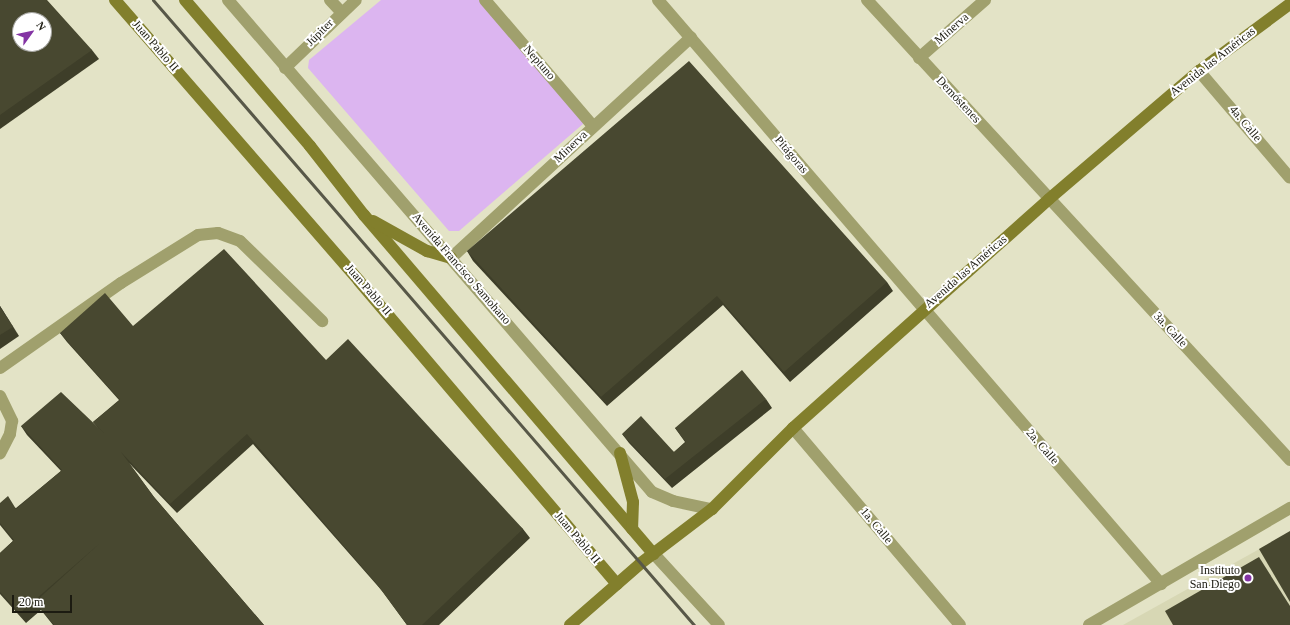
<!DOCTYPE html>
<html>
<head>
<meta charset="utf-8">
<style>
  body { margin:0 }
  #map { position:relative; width:1290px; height:625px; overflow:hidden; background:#e3e3c6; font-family:Georgia,serif }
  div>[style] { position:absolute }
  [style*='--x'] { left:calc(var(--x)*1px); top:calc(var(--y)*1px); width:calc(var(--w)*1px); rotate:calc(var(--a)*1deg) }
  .built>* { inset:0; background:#d7d7b4 }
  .green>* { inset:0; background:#dcb5f0 }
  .service>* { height:12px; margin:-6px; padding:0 6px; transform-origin:6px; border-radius:6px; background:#a0a06d }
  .minor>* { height:12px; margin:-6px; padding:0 6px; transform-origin:6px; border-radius:6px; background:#a0a06d }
  .secondary>* { height:12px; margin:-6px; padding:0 6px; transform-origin:6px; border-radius:6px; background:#827f2c }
  .rail>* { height:3px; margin:-1.5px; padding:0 1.5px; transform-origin:1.5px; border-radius:1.5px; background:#585848 }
  .wall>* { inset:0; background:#3e3e29 }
  .shaded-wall>* { inset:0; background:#323222 }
  .building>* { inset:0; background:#484830 }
  .dots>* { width:11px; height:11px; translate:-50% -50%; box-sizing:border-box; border:2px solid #fff; border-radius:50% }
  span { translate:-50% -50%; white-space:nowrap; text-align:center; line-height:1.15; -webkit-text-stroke:4px #fff; paint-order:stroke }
  .street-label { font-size:12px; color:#1c1b11 }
  .poi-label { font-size:12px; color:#1c1b11 }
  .right { translate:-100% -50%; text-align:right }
  .north { position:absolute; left:12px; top:12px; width:40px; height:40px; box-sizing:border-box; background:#fff; border:1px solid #a4a4a0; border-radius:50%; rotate:57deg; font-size:11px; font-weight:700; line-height:16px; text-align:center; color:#1c1b11 }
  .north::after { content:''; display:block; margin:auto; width:14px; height:18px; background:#8434a4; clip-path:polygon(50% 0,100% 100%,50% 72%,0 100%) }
  .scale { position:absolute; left:12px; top:595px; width:60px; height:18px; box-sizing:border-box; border:2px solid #1c1b11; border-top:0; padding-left:5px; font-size:12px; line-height:14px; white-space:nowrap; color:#1c1b11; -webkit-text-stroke:3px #fff; paint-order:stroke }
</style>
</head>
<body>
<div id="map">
  <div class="built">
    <div style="clip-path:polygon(1290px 532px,1290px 625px,1123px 625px)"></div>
  </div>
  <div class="green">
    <div style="clip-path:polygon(381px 0,479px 0,582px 115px,583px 124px,459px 231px,449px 231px,308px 68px,309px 60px)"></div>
  </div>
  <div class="service">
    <div style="--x:0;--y:368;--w:148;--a:-35.1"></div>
    <div style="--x:121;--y:283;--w:91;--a:-31.9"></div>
    <div style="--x:198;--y:235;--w:20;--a:-6"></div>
    <div style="--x:218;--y:233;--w:23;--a:20"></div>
    <div style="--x:240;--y:241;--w:115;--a:44.3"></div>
    <div style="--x:0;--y:396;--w:28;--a:64"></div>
    <div style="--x:12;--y:421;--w:13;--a:99"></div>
    <div style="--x:10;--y:434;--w:22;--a:117"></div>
  </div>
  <div class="minor">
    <div style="--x:228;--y:0;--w:649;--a:49.25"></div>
    <div style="--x:652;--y:492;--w:23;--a:23"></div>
    <div style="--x:673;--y:501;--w:40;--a:12"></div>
    <div style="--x:330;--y:0;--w:16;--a:47"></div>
    <div style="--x:485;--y:0;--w:166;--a:49.4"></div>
    <div style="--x:658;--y:0;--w:771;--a:49.26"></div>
    <div style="--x:867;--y:0;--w:625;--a:47.4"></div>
    <div style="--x:919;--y:58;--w:88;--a:-41.3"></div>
    <div style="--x:285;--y:68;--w:98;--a:-43.8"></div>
    <div style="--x:1199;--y:71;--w:140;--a:49.6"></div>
    <div style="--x:451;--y:258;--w:326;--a:-42.6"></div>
    <div style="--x:793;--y:428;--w:258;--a:49.7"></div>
    <div style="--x:654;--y:554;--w:96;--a:47.5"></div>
    <div style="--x:1089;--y:625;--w:233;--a:-30.2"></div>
  </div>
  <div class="secondary">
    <div style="--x:115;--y:0;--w:372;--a:49"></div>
    <div style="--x:359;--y:281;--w:398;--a:49.6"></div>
    <div style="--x:185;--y:0;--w:192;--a:49.4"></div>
    <div style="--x:310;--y:146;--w:88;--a:52"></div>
    <div style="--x:364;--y:215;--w:446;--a:49.5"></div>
    <div style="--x:373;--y:221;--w:62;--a:29.1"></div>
    <div style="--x:427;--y:251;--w:25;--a:16"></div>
    <div style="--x:620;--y:453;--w:51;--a:75.1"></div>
    <div style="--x:633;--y:502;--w:27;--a:92"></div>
    <div style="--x:570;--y:625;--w:94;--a:-41.1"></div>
    <div style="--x:641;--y:563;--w:89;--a:-37.3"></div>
    <div style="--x:712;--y:509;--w:115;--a:-45"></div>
    <div style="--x:793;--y:428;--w:343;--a:-41.8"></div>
    <div style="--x:1049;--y:199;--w:197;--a:-40.5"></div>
    <div style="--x:1199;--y:71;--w:113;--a:-36.4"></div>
  </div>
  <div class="rail">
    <div style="--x:153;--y:0;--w:827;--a:49.12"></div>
  </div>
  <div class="wall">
    <div style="clip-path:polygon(0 0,92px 50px,99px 59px,0 129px)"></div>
    <div style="clip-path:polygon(467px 251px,887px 282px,893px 291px,790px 382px,723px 305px,607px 406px,473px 261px)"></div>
    <div style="clip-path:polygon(0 306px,19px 336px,0 349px)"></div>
    <div style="clip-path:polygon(133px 326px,326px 360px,523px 529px,530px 538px,439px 625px,407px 625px,383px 592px,253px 444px,177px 513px,129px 463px,154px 497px,264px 625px,53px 625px,41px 610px,26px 623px,0 594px,0 553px,13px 541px,0 525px,0 503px,16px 508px,61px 471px,27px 435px,21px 426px,98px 428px,93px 422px,119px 400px,67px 342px,60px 333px)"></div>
    <div style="clip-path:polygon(766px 399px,772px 408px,672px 488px,629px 443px,622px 434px,674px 452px,685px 442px,675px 428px)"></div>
  </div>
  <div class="shaded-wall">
    <div style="clip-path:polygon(0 306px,19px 336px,0 307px)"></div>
  </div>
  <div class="building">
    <div style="clip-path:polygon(evenodd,0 0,47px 0,92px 50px,0 115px,0 0,20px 20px,44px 20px,44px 44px,20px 44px,20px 20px)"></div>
    <div style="clip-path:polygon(689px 61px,887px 282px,784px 372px,717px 296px,601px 397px,467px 251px)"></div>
    <div style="clip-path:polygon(224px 249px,326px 360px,348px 339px,523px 529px,422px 625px,407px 625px,376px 583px,247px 434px,170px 504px,121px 452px,154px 497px,264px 625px,54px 625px,35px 602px,99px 544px,20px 613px,0 592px,0 553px,14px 540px,0 523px,0 503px,8px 496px,16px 509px,62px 470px,21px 426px,61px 392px,105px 434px,93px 422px,120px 400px,60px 333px,105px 293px,133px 326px)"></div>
    <div style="clip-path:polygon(0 307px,13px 327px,0 335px)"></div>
    <div style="clip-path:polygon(742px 370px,766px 399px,665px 479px,622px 434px,641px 416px,674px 452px,686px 442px,675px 428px)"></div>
    <div style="clip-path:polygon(1290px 531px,1290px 602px,1259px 549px)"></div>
    <div style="clip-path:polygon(1259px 557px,1290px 606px,1290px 625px,1173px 625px,1165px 611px)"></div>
  </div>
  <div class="dots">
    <div style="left:1248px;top:578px;background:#8434a4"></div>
  </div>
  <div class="street-label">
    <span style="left:952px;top:29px;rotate:-41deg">Minerva</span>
    <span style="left:320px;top:33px;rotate:-45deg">Júpiter</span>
    <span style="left:155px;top:46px;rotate:49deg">Juan Pablo II</span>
    <span style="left:1213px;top:62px;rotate:-38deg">Avenida las Américas</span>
    <span style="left:539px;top:63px;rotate:49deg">Neptuno</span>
    <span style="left:958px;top:100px;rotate:47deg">Demóstenes</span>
    <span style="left:1245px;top:124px;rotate:50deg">4a. Calle</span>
    <span style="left:571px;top:147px;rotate:-43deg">Minerva</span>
    <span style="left:791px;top:155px;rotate:50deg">Pitágoras</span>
    <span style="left:461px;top:269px;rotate:49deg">Avenida Francisco Samohano</span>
    <span style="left:966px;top:272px;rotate:-41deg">Avenida las Américas</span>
    <span style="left:368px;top:290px;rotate:49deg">Juan Pablo II</span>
    <span style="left:1170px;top:330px;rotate:47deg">3a. Calle</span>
    <span style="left:1042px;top:447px;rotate:49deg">2a. Calle</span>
    <span style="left:876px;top:526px;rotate:50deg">1a. Calle</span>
    <span style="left:577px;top:538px;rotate:50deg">Juan Pablo II</span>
  </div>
  <div class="poi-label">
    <span class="right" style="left:1240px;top:578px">Instituto<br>San Diego</span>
  </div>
  <div class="north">N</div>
  <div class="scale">20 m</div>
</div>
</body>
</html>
